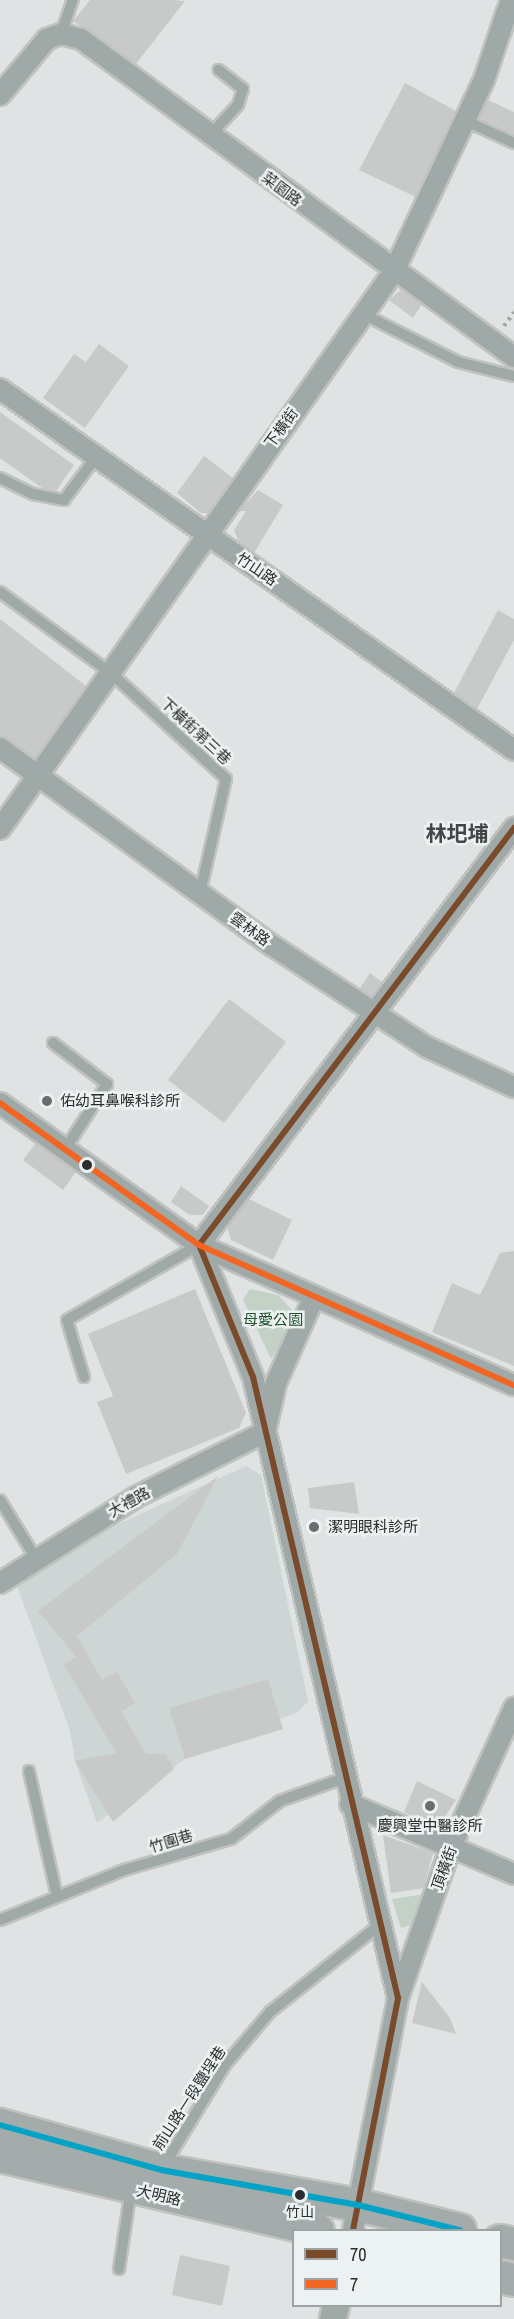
<!DOCTYPE html>
<html>
<head>
<meta charset="utf-8">
<style>
  body { margin:0 }
  #map { position:relative; width:514px; height:2319px; overflow:hidden; background:#e0e3e3; font-family:"Archivo Narrow","Noto Sans TC",sans-serif }
  div>[style] { position:absolute }
  [style*='--x'] { left:calc(var(--x)*1px); top:calc(var(--y)*1px); width:calc(var(--w)*1px); rotate:calc(var(--a)*1deg) }
  .built>* { inset:0; background:#cdd5d5 }
  .green>* { inset:0; background:#c4d1c7 }
  .building>* { inset:0; background:#c8caca }
  .path>* { height:4px; margin-top:-2px; transform-origin:0; background:repeating-linear-gradient(90deg,#9ea6a3 0 3px,transparent 0 7.5px) }
  .roads { filter:drop-shadow(2px 0 #c0c1c1) drop-shadow(-2px 0 #c0c1c1) drop-shadow(0 2px #c0c1c1) drop-shadow(0 -2px #c0c1c1) }
  .service>* { height:10px; margin:-5px; padding:0 5px; transform-origin:5px; border-radius:5px; background:#9faaa8 }
  .minor>* { height:20px; margin:-10px; padding:0 10px; transform-origin:10px; border-radius:10px; background:#9faaa8 }
  .tertiary>* { height:26px; margin:-13px; padding:0 13px; transform-origin:13px; border-radius:13px; background:#9faaa8 }
  .primary>* { height:32px; margin:-16px; padding:0 16px; transform-origin:16px; border-radius:16px; background:#a4acab }
  .bus-1>* { height:6px; margin:-3px; padding:0 3px; transform-origin:3px; border-radius:3px; background:#7a4b2a }
  .bus-2>* { height:6px; margin:-3px; padding:0 3px; transform-origin:3px; border-radius:3px; background:#f26522 }
  .bus-3>* { height:6px; margin:-3px; padding:0 3px; transform-origin:3px; border-radius:3px; background:#02a3c6 }
  .dots>* { width:16px; height:16px; translate:-50% -50%; box-sizing:border-box; border:3px solid #ecf1f1; border-radius:50% }
  span { translate:-50% -50%; white-space:nowrap; text-align:center; line-height:1.15; -webkit-text-stroke:5px #ecf1f1; paint-order:stroke }
  .bus-label { font-size:14px; color:#2b2c2d }
  .street-label { font-size:15px; color:#2b2c2d }
  .poi-label { font-size:15px; color:#2b2c2d }
  .left { translate:0 -50%; text-align:left }
  .park-label { font-size:15px; color:#1e502b }
  .district-label { font-size:21px; color:#424646; font-weight:700 }
  .legend { position:absolute; left:292px; top:2229px; width:210px; height:78px; box-sizing:border-box; background:#ecf1f1; border:2px solid #9fa2a3; margin:0; padding:8px 10px; list-style:none; font-size:18px; color:#2b2c2d }
  .legend li { display:flex; align-items:center; gap:12px; height:30px }
  .legend b { width:30px; border:2px solid #9fa2a3 }
</style>
</head>
<body>
<div id="map">
  <div class="built">
    <div style="clip-path:polygon(246px 1466px,261px 1475px,308px 1701px,298px 1712px,192px 1754px,97px 1823px,75px 1761px,70px 1731px,17px 1586px,92px 1536px)"></div>
  </div>
  <div class="green">
    <div style="clip-path:polygon(250px 1289px,278px 1295px,292px 1310px,294px 1323px,271px 1359px,243px 1300px)"></div>
    <div style="clip-path:polygon(426px 1894px,414px 1924px,401px 1928px,392px 1899px)"></div>
  </div>
  <div class="building">
    <div style="clip-path:polygon(90px 0,171px 0,185px 1px,136px 64px,73px 21px)"></div>
    <div style="clip-path:polygon(405px 83px,456px 111px,416px 197px,359px 170px)"></div>
    <div style="clip-path:polygon(488px 100px,514px 112px,514px 135px,479px 119px)"></div>
    <div style="clip-path:polygon(402px 289px,422px 304px,413px 318px,389px 300px)"></div>
    <div style="clip-path:polygon(99px 344px,129px 366px,85px 428px,43px 398px,74px 354px,86px 362px)"></div>
    <div style="clip-path:polygon(0 412px,74px 465px,56px 491px,42px 488px,0 458px)"></div>
    <div style="clip-path:polygon(204px 456px,233px 478px,209px 513px,201px 513px,177px 493px)"></div>
    <div style="clip-path:polygon(258px 490px,283px 505px,254px 553px,239px 542px,234px 530px,246px 511px,239px 511px)"></div>
    <div style="clip-path:polygon(498px 610px,514px 619px,514px 640px,477px 709px,454px 693px)"></div>
    <div style="clip-path:polygon(0 619px,86px 686px,35px 759px,0 736px)"></div>
    <div style="clip-path:polygon(370px 973px,382px 982px,372px 996px,360px 988px)"></div>
    <div style="clip-path:polygon(229px 999px,286px 1042px,224px 1123px,168px 1080px)"></div>
    <div style="clip-path:polygon(36px 1143px,76px 1172px,63px 1190px,23px 1160px)"></div>
    <div style="clip-path:polygon(181px 1186px,209px 1206px,203px 1215px,190px 1215px,171px 1202px)"></div>
    <div style="clip-path:polygon(249px 1199px,292px 1220px,273px 1260px,231px 1240px,227px 1227px)"></div>
    <div style="clip-path:polygon(514px 1251px,514px 1366px,432px 1332px,452px 1283px,480px 1295px,500px 1253px)"></div>
    <div style="clip-path:polygon(195px 1289px,246px 1413px,239px 1428px,126px 1474px,97px 1402px,113px 1396px,88px 1334px)"></div>
    <div style="clip-path:polygon(218px 1476px,177px 1554px,77px 1636px,102px 1680px,117px 1672px,135px 1703px,121px 1711px,146px 1754px,166px 1754px,174px 1769px,113px 1822px,75px 1761px,116px 1753px,64px 1664px,76px 1657px,38px 1611px)"></div>
    <div style="clip-path:polygon(354px 1482px,359px 1514px,310px 1508px,308px 1488px)"></div>
    <div style="clip-path:polygon(268px 1679px,283px 1729px,185px 1759px,169px 1708px)"></div>
    <div style="clip-path:polygon(417px 1781px,456px 1800px,438px 1827px,404px 1812px)"></div>
    <div style="clip-path:polygon(383px 1835px,433px 1853px,424px 1888px,391px 1893px)"></div>
    <div style="clip-path:polygon(422px 1982px,450px 2018px,456px 2034px,412px 2023px)"></div>
    <div style="clip-path:polygon(180px 2255px,230px 2266px,222px 2306px,172px 2295px)"></div>
  </div>
  <div class="path">
    <div style="--x:504;--y:326;--w:17;--a:-54"></div>
  </div>
  <div class="roads">
    <div class="service">
      <div style="--x:61;--y:34;--w:36;--a:-71"></div>
      <div style="--x:464;--y:120;--w:55;--a:24.7"></div>
      <div style="--x:210;--y:135;--w:41;--a:-47"></div>
      <div style="--x:238;--y:105;--w:17;--a:-73"></div>
      <div style="--x:243;--y:89;--w:31;--a:-142"></div>
      <div style="--x:363;--y:314;--w:106;--a:26.8"></div>
      <div style="--x:458;--y:362;--w:58;--a:14"></div>
      <div style="--x:0;--y:478;--w:37;--a:26"></div>
      <div style="--x:33;--y:494;--w:32;--a:11"></div>
      <div style="--x:64;--y:500;--w:54;--a:-53.3"></div>
      <div style="--x:0;--y:592;--w:139;--a:36.2"></div>
      <div style="--x:112;--y:674;--w:155;--a:42.6"></div>
      <div style="--x:226;--y:779;--w:117;--a:102.8"></div>
      <div style="--x:53;--y:1043;--w:68;--a:37.2"></div>
      <div style="--x:107;--y:1084;--w:76;--a:122.6"></div>
      <div style="--x:84;--y:1377;--w:59;--a:-106.6"></div>
      <div style="--x:67;--y:1320;--w:152;--a:-29.6"></div>
      <div style="--x:0;--y:1500;--w:67;--a:58.4"></div>
      <div style="--x:29;--y:1771;--w:128;--a:77.4"></div>
      <div style="--x:0;--y:1920;--w:134;--a:-22"></div>
      <div style="--x:124;--y:1870;--w:111;--a:-16.2"></div>
      <div style="--x:231;--y:1839;--w:62;--a:-37.8"></div>
      <div style="--x:280;--y:1801;--w:68;--a:-19.8"></div>
      <div style="--x:163;--y:2167;--w:119;--a:-58.7"></div>
      <div style="--x:225;--y:2065;--w:70;--a:-49.7"></div>
      <div style="--x:270;--y:2012;--w:138;--a:-38.5"></div>
      <div style="--x:119;--y:2269;--w:81;--a:-81.5"></div>
    </div>
    <div class="minor">
      <div style="--x:0;--y:95;--w:73;--a:-50"></div>
      <div style="--x:47;--y:39;--w:15;--a:-20"></div>
      <div style="--x:61;--y:34;--w:21;--a:14"></div>
      <div style="--x:81;--y:39;--w:537;--a:36.29"></div>
      <div style="--x:0;--y:389;--w:628;--a:35.08"></div>
      <div style="--x:0;--y:748;--w:337;--a:36"></div>
      <div style="--x:273;--y:946;--w:184;--a:33.3"></div>
      <div style="--x:427;--y:1047;--w:96;--a:24.7"></div>
      <div style="--x:0;--y:829;--w:683;--a:-54.77"></div>
      <div style="--x:394;--y:271;--w:211;--a:-64.8"></div>
      <div style="--x:484;--y:80;--w:84;--a:-71.4"></div>
      <div style="--x:0;--y:1103;--w:244;--a:35.5"></div>
      <div style="--x:199;--y:1245;--w:345;--a:24"></div>
      <div style="--x:0;--y:1583;--w:161;--a:-32.3"></div>
      <div style="--x:136;--y:1497;--w:144;--a:-26.7"></div>
      <div style="--x:265;--y:1432;--w:50;--a:-77.3"></div>
      <div style="--x:276;--y:1383;--w:94;--a:-66.2"></div>
      <div style="--x:350;--y:1804;--w:178;--a:23.1"></div>
      <div style="--x:398;--y:1998;--w:160;--a:-70.7"></div>
      <div style="--x:451;--y:1847;--w:153;--a:-65.6"></div>
      <div style="--x:353;--y:2230;--w:236;--a:-79"></div>
      <div style="--x:398;--y:1998;--w:638;--a:-103.14"></div>
      <div style="--x:253;--y:1377;--w:143;--a:-112.2"></div>
      <div style="--x:199;--y:1245;--w:523;--a:-52.93"></div>
    </div>
    <div class="tertiary">
      <div style="--x:333;--y:2319;--w:13;--a:-77"></div>
    </div>
    <div class="primary">
      <div style="--x:0;--y:2125;--w:167;--a:15.6"></div>
      <div style="--x:161;--y:2170;--w:200;--a:10.1"></div>
      <div style="--x:358;--y:2205;--w:105;--a:13.8"></div>
      <div style="--x:0;--y:2156;--w:326;--a:13.1"></div>
      <div style="--x:500;--y:2241;--w:14;--a:12"></div>
      <div style="--x:500;--y:2277;--w:14;--a:12"></div>
    </div>
  </div>
  <div class="bus-1">
    <div style="--x:353;--y:2230;--w:236;--a:-79"></div>
    <div style="--x:398;--y:1998;--w:638;--a:-103.14"></div>
    <div style="--x:253;--y:1377;--w:143;--a:-112.2"></div>
    <div style="--x:199;--y:1245;--w:523;--a:-52.93"></div>
  </div>
  <div class="bus-2">
    <div style="--x:0;--y:1103;--w:244;--a:35.5"></div>
    <div style="--x:199;--y:1245;--w:345;--a:24"></div>
  </div>
  <div class="bus-3">
    <div style="--x:0;--y:2125;--w:167;--a:15.6"></div>
    <div style="--x:161;--y:2170;--w:200;--a:10.1"></div>
    <div style="--x:358;--y:2205;--w:105;--a:13.8"></div>
  </div>
  <div class="dots">
    <div style="left:47px;top:1101px;background:#6a6c6d"></div>
    <div style="left:87px;top:1165px;background:#2b2c2d"></div>
    <div style="left:314px;top:1527px;background:#6a6c6d"></div>
    <div style="left:430px;top:1806px;background:#6a6c6d"></div>
    <div style="left:300px;top:2195px;background:#2b2c2d"></div>
  </div>
  <div class="bus-label">
    <span style="left:300px;top:2212px">竹山</span>
  </div>
  <div class="street-label">
    <span style="left:282px;top:189px;rotate:37deg">菜園路</span>
    <span style="left:281px;top:428px;rotate:-54deg">下橫街</span>
    <span style="left:257px;top:569px;rotate:34deg">竹山路</span>
    <span style="left:196px;top:731px;rotate:43deg">下橫街第三巷</span>
    <span style="left:250px;top:929px;rotate:36deg">雲林路</span>
    <span style="left:129px;top:1502px;rotate:-29deg">大禮路</span>
    <span style="left:171px;top:1841px;rotate:-17deg">竹圍巷</span>
    <span style="left:444px;top:1868px;rotate:-70deg">頂橫街</span>
    <span style="left:189px;top:2098px;rotate:-57deg">前山路一段鹽埕巷</span>
    <span style="left:159px;top:2195px;rotate:13deg">大明路</span>
  </div>
  <div class="poi-label">
    <span class="left" style="left:60px;top:1101px">佑幼耳鼻喉科診所</span>
    <span class="left" style="left:328px;top:1527px">潔明眼科診所</span>
    <span style="left:430px;top:1826px">慶興堂中醫診所</span>
  </div>
  <div class="park-label">
    <span style="left:273px;top:1320px">母愛公園</span>
  </div>
  <div class="district-label">
    <span style="left:457px;top:834px">林圯埔</span>
  </div>
  <ul class="legend">
  <li><b style="height:8px;background:#7a4b2a"></b>70</li>
  <li><b style="height:8px;background:#f26522"></b>7</li>
  </ul>
</div>
</body>
</html>
